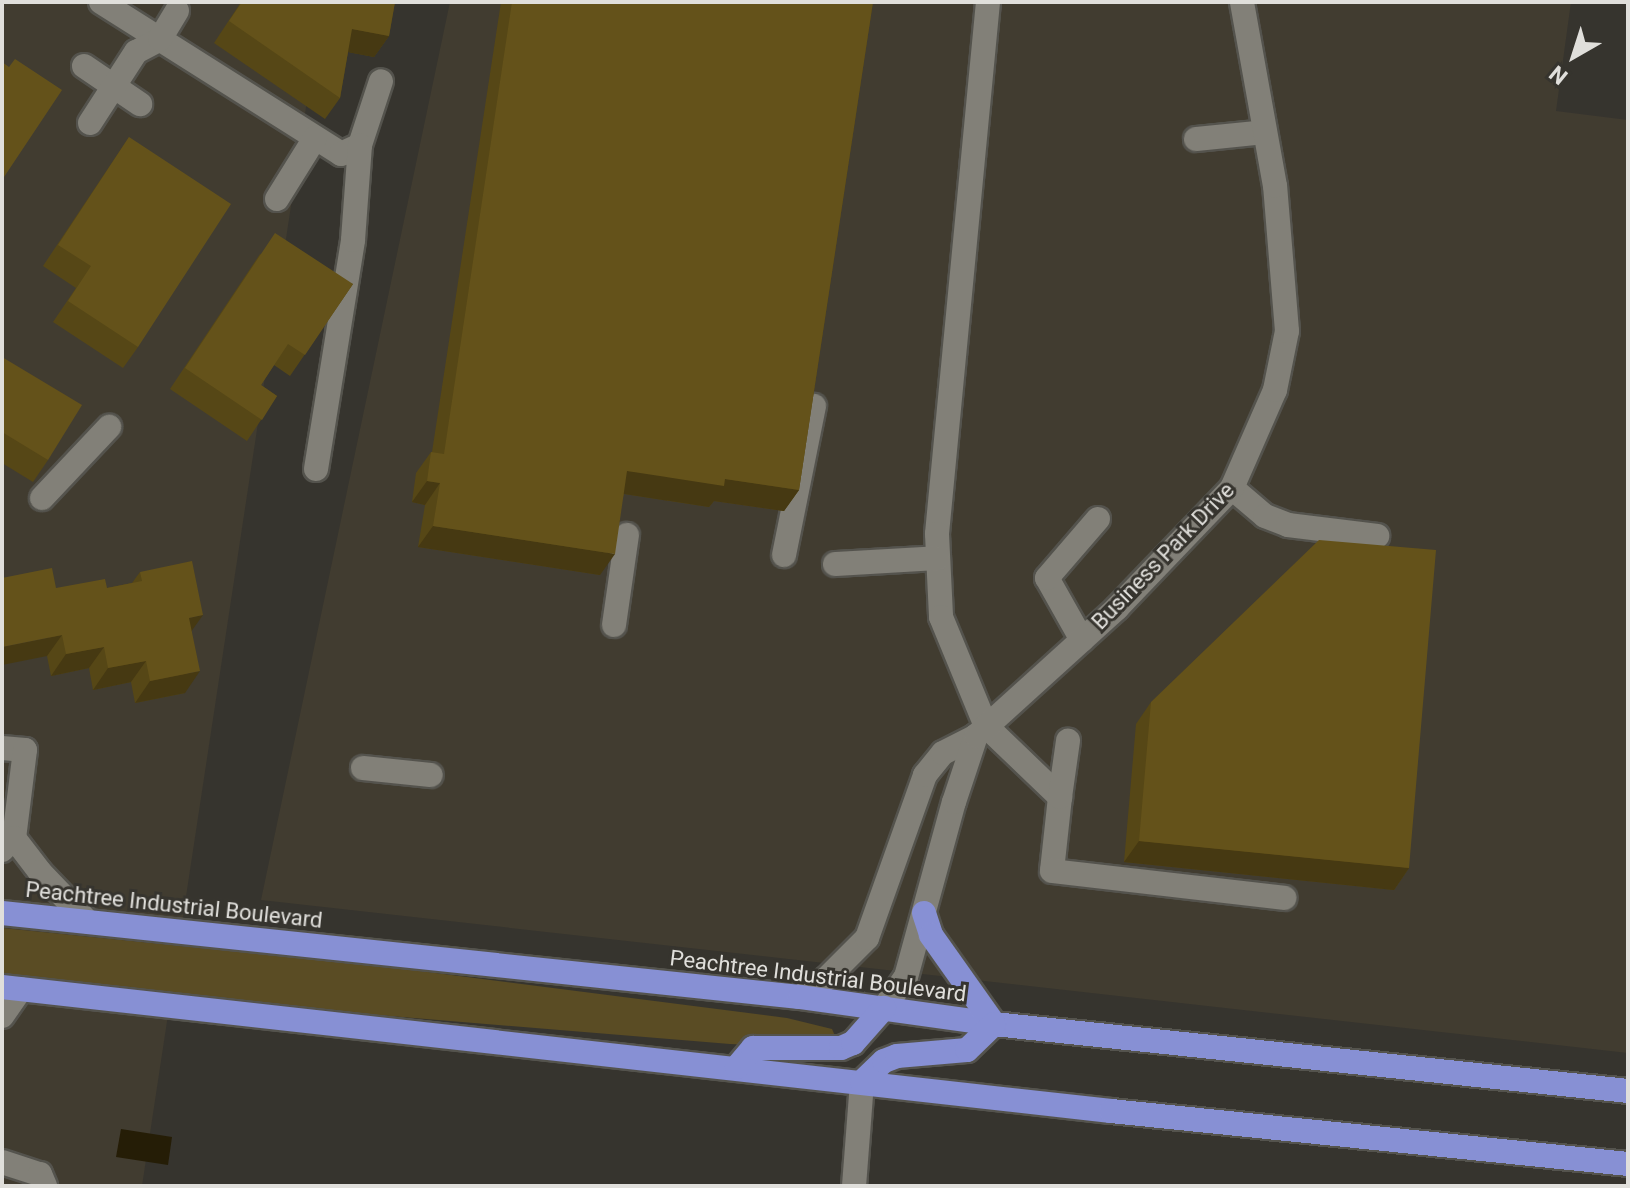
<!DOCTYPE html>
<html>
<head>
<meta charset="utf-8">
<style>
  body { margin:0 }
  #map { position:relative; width:1630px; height:1188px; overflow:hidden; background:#36342e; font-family:Roboto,sans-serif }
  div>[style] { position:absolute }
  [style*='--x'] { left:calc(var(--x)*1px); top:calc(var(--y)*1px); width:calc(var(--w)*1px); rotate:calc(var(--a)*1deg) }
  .built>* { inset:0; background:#413c30 }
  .green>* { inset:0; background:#5a4c24 }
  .water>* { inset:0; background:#251d06 }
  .roads { filter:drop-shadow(2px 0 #54534d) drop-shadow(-2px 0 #54534d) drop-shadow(0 2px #54534d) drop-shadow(0 -2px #54534d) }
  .minor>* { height:24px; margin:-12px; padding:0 12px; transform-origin:12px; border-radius:12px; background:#828078 }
  .highway>* { height:24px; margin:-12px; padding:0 12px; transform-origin:12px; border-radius:12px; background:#8790d4 }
  .wall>* { inset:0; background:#564716 }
  .shaded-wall>* { inset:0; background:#463912 }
  .building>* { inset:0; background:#64521a }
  span { translate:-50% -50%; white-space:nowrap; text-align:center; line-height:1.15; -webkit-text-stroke:6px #36342e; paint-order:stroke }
  .street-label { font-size:22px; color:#e0dfdb }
  .frame { position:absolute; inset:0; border:4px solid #e0dfdb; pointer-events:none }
  .north { position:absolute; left:1534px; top:16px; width:80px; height:80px; -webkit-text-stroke:6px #36342e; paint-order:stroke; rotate:219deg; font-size:22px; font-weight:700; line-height:32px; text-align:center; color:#e0dfdb }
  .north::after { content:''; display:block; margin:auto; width:28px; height:36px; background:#e0dfdb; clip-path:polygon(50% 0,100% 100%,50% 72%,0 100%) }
</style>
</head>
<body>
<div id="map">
  <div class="built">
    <div style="clip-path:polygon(2px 2px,322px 2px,142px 1186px,2px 1186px)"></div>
    <div style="clip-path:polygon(450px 2px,1571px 2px,1556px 111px,1628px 120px,1628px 1053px,261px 900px)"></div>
  </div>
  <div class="green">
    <div style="clip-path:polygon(2px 928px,381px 966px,787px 1018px,832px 1029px,836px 1038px,819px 1048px,730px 1044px,329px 1011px,2px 974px)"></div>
  </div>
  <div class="water">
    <div style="clip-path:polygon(121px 1129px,172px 1137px,168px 1165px,116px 1157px)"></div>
  </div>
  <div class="roads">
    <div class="minor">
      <div style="--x:101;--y:2;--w:284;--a:32.3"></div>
      <div style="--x:341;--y:154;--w:21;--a:-25"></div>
      <div style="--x:360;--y:145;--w:67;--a:-71.8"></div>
      <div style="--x:988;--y:2;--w:534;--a:95.48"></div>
      <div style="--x:937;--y:534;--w:83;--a:87.2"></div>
      <div style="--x:941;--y:617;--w:118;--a:67.6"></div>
      <div style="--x:986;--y:726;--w:103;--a:43.8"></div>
      <div style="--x:1060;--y:797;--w:74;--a:96.2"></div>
      <div style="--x:1052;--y:871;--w:234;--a:6.6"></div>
      <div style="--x:84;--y:66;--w:68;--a:34.2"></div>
      <div style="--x:90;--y:123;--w:85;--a:-57.1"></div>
      <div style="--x:136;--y:52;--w:27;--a:-28"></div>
      <div style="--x:160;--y:39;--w:33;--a:-59"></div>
      <div style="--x:1196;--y:139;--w:69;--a:-5.8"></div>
      <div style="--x:277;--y:199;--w:72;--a:-58.1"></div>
      <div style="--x:316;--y:469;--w:232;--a:-80.8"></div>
      <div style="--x:353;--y:240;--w:95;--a:-85.8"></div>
      <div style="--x:1232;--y:488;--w:43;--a:40.3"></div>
      <div style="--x:1265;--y:516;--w:25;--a:21"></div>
      <div style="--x:1288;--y:525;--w:90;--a:7"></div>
      <div style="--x:42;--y:498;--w:98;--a:-46.7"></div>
      <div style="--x:784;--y:555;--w:152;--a:-78.6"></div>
      <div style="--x:835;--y:564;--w:103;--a:-3.3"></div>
      <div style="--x:614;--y:625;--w:91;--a:-81.8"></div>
      <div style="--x:1082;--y:640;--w:71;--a:-119.4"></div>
      <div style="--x:1047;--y:578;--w:78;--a:-49.2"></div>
      <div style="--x:2;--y:748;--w:23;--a:5"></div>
      <div style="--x:25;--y:750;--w:89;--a:97.1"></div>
      <div style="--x:14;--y:838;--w:17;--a:135"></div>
      <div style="--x:363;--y:768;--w:68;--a:5.9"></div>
      <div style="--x:1060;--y:797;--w:57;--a:-81.9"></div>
      <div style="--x:14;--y:838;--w:43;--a:52.6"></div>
      <div style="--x:40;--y:872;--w:69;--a:46.2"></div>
      <div style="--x:800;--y:997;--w:32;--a:-35"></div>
      <div style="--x:826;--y:979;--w:58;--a:-45"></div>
      <div style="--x:867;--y:938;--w:173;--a:-70.4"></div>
      <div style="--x:925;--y:775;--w:28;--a:-51"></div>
      <div style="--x:943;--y:753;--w:37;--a:-27"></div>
      <div style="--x:884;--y:1008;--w:38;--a:-55"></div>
      <div style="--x:906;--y:977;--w:181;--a:-74.7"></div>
      <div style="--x:954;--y:802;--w:70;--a:-71.6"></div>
      <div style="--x:976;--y:736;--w:190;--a:-42.2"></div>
      <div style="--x:1117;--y:608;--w:166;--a:-46.2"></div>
      <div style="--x:1232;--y:488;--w:107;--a:-66.3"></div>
      <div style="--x:1275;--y:390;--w:60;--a:-78.5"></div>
      <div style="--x:1287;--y:331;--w:145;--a:-94.7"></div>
      <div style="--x:1275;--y:186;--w:187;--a:-100.2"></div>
      <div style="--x:2;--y:1016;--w:33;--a:-55"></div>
      <div style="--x:2;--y:1162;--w:40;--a:18"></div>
      <div style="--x:40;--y:1174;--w:13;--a:67"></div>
      <div style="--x:854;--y:1186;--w:104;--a:-85.6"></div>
    </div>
    <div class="highway">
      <div style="--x:2;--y:913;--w:802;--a:6.01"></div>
      <div style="--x:800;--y:997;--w:196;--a:7.9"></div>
      <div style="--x:994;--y:1024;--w:638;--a:6.03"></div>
      <div style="--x:924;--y:913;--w:23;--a:72"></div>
      <div style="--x:931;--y:935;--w:109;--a:54.7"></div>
      <div style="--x:2;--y:987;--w:1116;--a:6.38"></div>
      <div style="--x:1111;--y:1111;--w:520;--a:5.85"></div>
      <div style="--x:737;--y:1067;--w:25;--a:-50"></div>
      <div style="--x:753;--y:1048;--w:88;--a:0"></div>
      <div style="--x:841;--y:1048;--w:13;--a:-23"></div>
      <div style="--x:853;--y:1043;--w:47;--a:-48.5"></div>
      <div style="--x:862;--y:1082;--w:30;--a:-44"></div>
      <div style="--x:884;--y:1061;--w:14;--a:-21"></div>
      <div style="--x:897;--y:1056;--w:70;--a:-4.9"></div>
      <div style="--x:967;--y:1050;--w:37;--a:-44"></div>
    </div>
  </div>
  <div class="wall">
    <div style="clip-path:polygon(241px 2px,395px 2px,389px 36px,374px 57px,348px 52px,340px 98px,325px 119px,214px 43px)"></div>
    <div style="clip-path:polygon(501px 2px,873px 2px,799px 490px,784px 511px,714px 501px,709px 507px,624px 494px,600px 575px,418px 547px,425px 505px,412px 502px,416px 473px,431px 452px,432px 452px)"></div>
    <div style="clip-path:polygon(129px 137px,138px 347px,123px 368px,53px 322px,76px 288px,43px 266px)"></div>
    <div style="clip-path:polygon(260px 254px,353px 284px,290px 376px,274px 365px,261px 385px,277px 396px,247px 441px,170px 389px)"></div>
    <div style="clip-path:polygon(2px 357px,48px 460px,33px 482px,2px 463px)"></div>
    <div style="clip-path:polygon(140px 572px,192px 632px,185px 693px,135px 703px,131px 682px,93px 690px,89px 668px,51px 676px,47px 656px,56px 588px,107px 588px,132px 583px)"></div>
    <div style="clip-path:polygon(1151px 702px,1409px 868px,1394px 890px,1124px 862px,1136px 724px)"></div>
  </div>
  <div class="shaded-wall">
    <div style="clip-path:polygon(352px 29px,389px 36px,374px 57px,337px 50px)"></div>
    <div style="clip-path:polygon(627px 471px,725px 479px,799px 490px,784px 511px,714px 501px,709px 507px,612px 492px)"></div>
    <div style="clip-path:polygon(427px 481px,440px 483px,425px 505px,412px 502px)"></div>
    <div style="clip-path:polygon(433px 526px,615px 554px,600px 575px,418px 547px)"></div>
    <div style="clip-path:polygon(203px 615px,188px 636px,189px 618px)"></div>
    <div style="clip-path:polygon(62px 635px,47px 656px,2px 665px,2px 647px)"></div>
    <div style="clip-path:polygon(104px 647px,89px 668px,51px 676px,66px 654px)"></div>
    <div style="clip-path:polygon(146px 661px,131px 682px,93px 690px,108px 668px)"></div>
    <div style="clip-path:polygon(200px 671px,185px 693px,135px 703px,150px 681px)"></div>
    <div style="clip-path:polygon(1139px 841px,1409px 868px,1394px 890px,1124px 862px)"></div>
  </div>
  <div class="building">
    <div style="clip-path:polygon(242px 2px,395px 2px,389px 36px,352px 29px,340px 98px,229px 21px)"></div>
    <div style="clip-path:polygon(512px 2px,873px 2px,799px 490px,725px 479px,724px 486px,627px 471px,615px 554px,433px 526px,440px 483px,427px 481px,431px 452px,444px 454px)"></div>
    <div style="clip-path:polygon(15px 59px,62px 90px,2px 180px,2px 62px,9px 67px)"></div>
    <div style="clip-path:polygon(129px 137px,231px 204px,138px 347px,68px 301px,91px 266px,58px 245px)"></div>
    <div style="clip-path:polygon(275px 233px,353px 284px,305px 355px,288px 344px,261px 385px,277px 396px,262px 420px,185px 368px)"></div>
    <div style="clip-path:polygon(2px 357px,82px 405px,48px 460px,2px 432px)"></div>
    <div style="clip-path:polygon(1319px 540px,1436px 550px,1409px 868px,1139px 841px,1151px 702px)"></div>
    <div style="clip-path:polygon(192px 561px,203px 615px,189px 618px,200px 671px,150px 681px,146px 661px,108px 668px,104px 647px,66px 654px,62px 635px,2px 647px,2px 578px,52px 568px,56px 588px,105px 579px,107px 588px,142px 581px,140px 572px)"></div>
  </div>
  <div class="street-label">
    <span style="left:1163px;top:556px;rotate:-46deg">Business Park Drive</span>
    <span style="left:174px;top:905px;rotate:6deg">Peachtree Industrial Boulevard</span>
    <span style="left:818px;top:976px;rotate:7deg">Peachtree Industrial Boulevard</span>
  </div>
  <div class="frame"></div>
  <div class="north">N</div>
</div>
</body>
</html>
